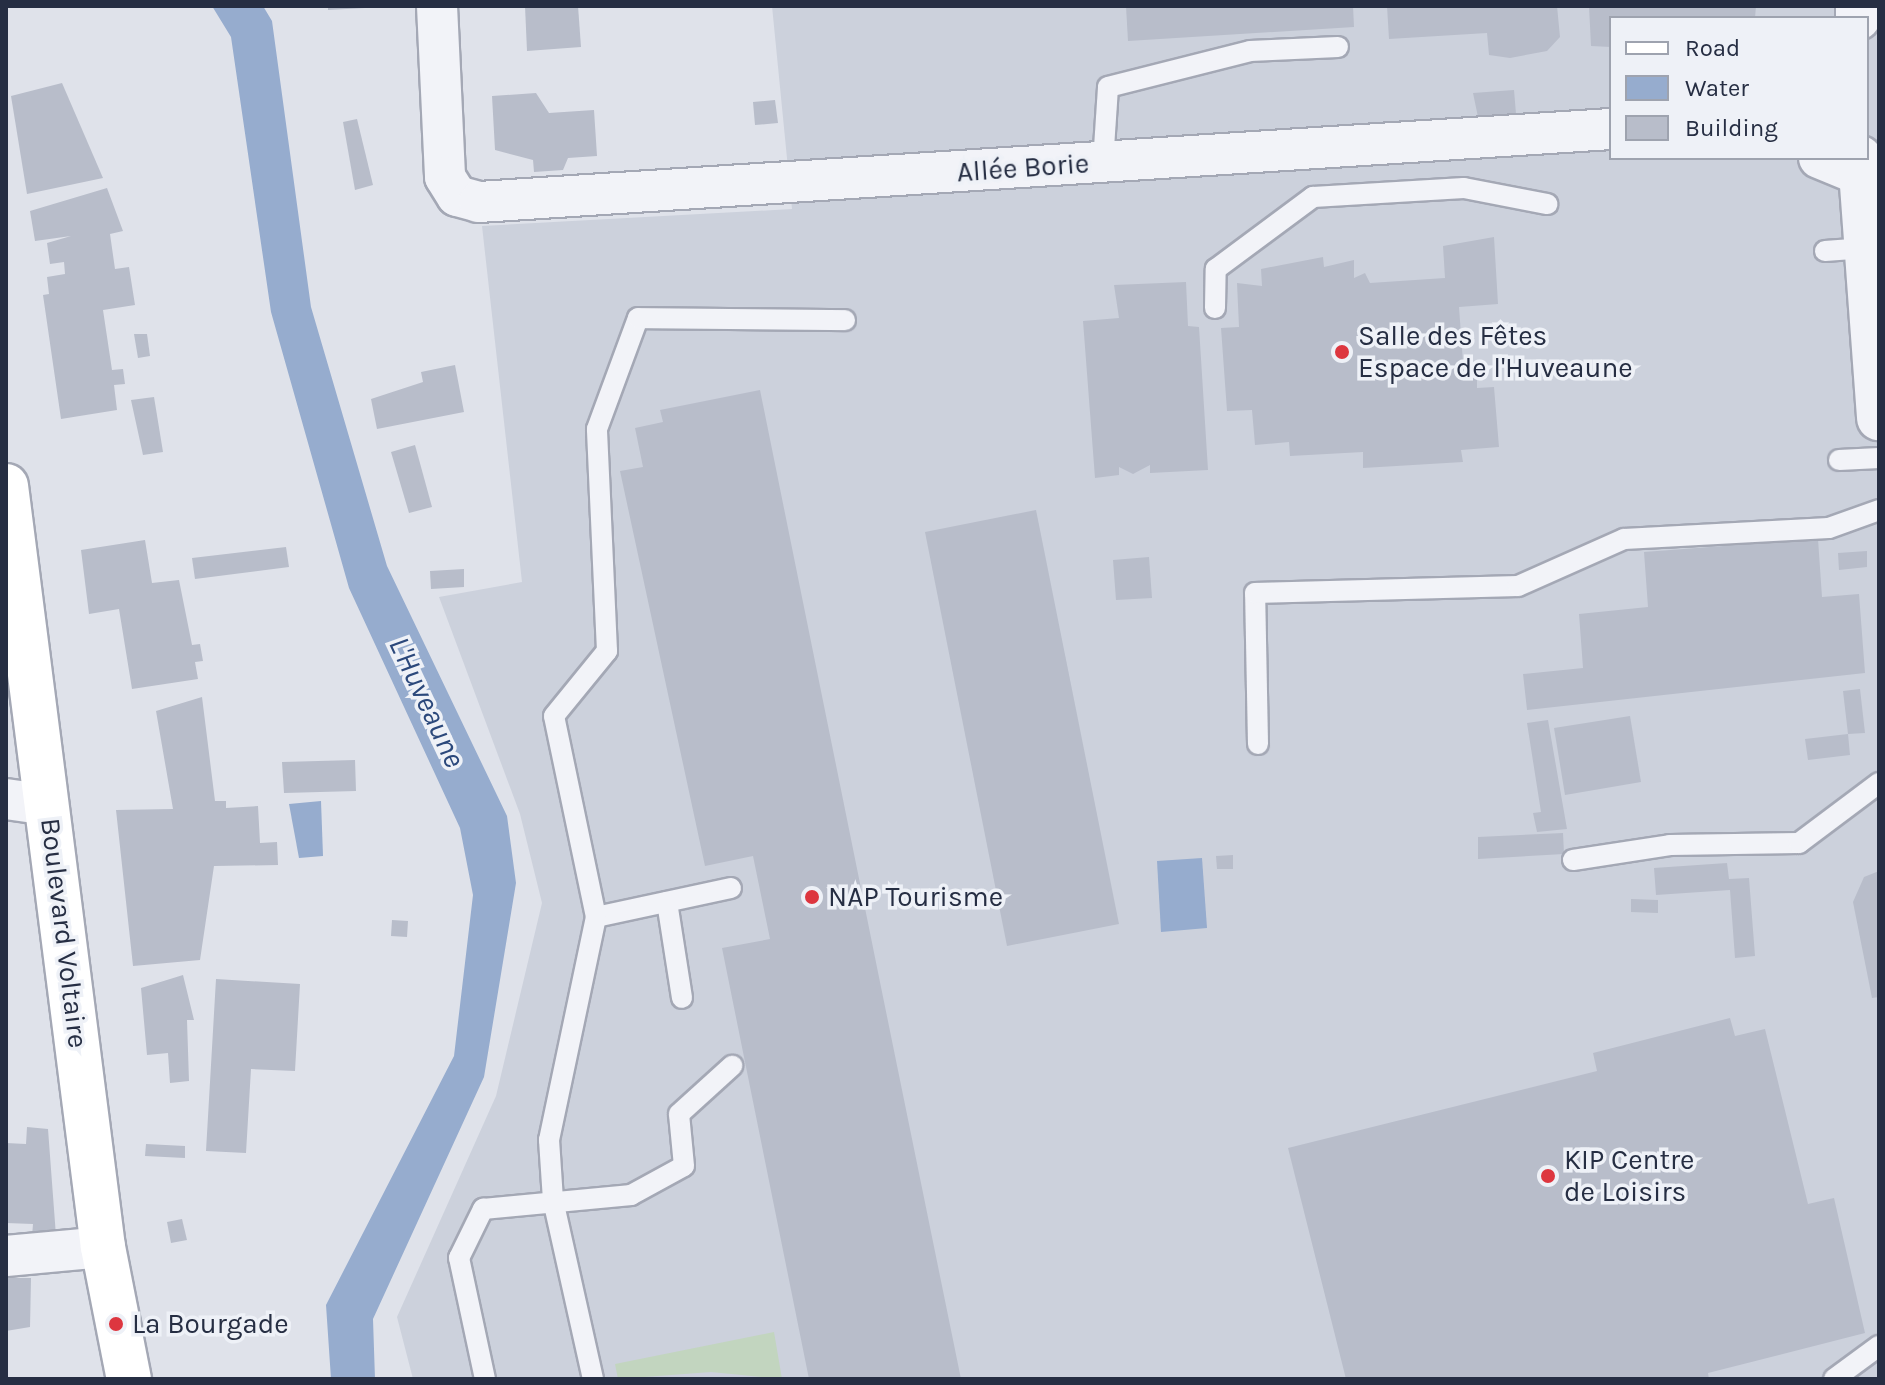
<!DOCTYPE html>
<html>
<head>
<meta charset="utf-8">
<style>
  body { margin:0 }
  #map { position:relative; width:1885px; height:1385px; overflow:hidden; background:#dfe2ea; font-family:Karla,sans-serif }
  div>[style] { position:absolute }
  [style*='--x'] { left:calc(var(--x)*1px); top:calc(var(--y)*1px); width:calc(var(--w)*1px); rotate:calc(var(--a)*1deg) }
  .built>* { inset:0; background:#ccd1dc }
  .green>* { inset:0; background:#c2d5bf }
  .water>* { inset:0; background:#96acce }
  .building>* { inset:0; background:#b8bdca }
  .roads { filter:drop-shadow(2px 0 #a4a8b5) drop-shadow(-2px 0 #a4a8b5) drop-shadow(0 2px #a4a8b5) drop-shadow(0 -2px #a4a8b5) }
  .service>* { height:20px; margin:-10px; padding:0 10px; transform-origin:10px; border-radius:10px; background:#f2f3f8 }
  .minor>* { height:40px; margin:-20px; padding:0 20px; transform-origin:20px; border-radius:20px; background:#f2f3f8 }
  .tertiary>* { height:44px; margin:-22px; padding:0 22px; transform-origin:22px; border-radius:22px; background:#f2f3f8 }
  .secondary>* { height:44px; margin:-22px; padding:0 22px; transform-origin:22px; border-radius:22px; background:#fff }
  .dots>* { width:22px; height:22px; translate:-50% -50%; box-sizing:border-box; border:4px solid #eef1f7; border-radius:50% }
  span { translate:-50% -50%; white-space:nowrap; text-align:center; line-height:1.15; -webkit-text-stroke:7px #eef1f7; paint-order:stroke }
  .street-label { font-size:28px; color:#262e43 }
  .poi-label { font-size:28px; color:#262e43 }
  .left { translate:0 -50%; text-align:left }
  .water-label { font-size:30px; color:#2b487b; font-style:italic }
  .frame { position:absolute; inset:0; border:8px solid #262e43; pointer-events:none }
  .legend { position:absolute; left:1609px; top:16px; width:260px; height:144px; box-sizing:border-box; background:#eef1f7; border:2px solid #9ea3af; margin:0; padding:10px 14px; list-style:none; font-size:24px; color:#262e43 }
  .legend li { display:flex; align-items:center; gap:16px; height:40px }
  .legend b { width:40px; border:2px solid #9ea3af }
</style>
</head>
<body>
<div id="map">
  <div class="built">
    <div style="clip-path:polygon(evenodd,772px 6px,1879px 6px,1879px 1379px,413px 1379px,397px 1317px,496px 1096px,542px 903px,520px 814px,439px 597px,522px 582px,482px 226px,792px 209px,772px 6px,1611px 18px,1867px 18px,1867px 158px,1611px 158px,1611px 18px)"></div>
  </div>
  <div class="green">
    <div style="clip-path:polygon(774px 1332px,782px 1379px,711px 1372px,618px 1379px,615px 1364px)"></div>
  </div>
  <div class="water">
    <div style="clip-path:polygon(212px 6px,263px 6px,272px 21px,311px 307px,387px 566px,507px 816px,516px 883px,484px 1077px,373px 1319px,375px 1379px,331px 1379px,326px 1305px,454px 1056px,473px 895px,460px 828px,349px 588px,271px 312px,231px 37px)"></div>
    <div style="clip-path:polygon(321px 801px,323px 856px,299px 858px,289px 804px)"></div>
    <div style="clip-path:polygon(1202px 858px,1207px 928px,1161px 932px,1157px 861px)"></div>
  </div>
  <div class="building">
    <div style="clip-path:polygon(328px 6px,365px 6px,365px 8px,328px 10px)"></div>
    <div style="clip-path:polygon(525px 6px,578px 6px,581px 47px,527px 51px)"></div>
    <div style="clip-path:polygon(1126px 6px,1353px 6px,1354px 27px,1128px 41px)"></div>
    <div style="clip-path:polygon(1387px 6px,1557px 6px,1560px 37px,1547px 51px,1510px 58px,1489px 55px,1487px 33px,1389px 39px)"></div>
    <div style="clip-path:polygon(1589px 6px,1756px 6px,1755px 18px,1611px 18px,1611px 47px,1591px 46px)"></div>
    <div style="clip-path:polygon(62px 83px,103px 178px,27px 194px,11px 96px)"></div>
    <div style="clip-path:polygon(1514px 90px,1516px 114px,1478px 117px,1473px 93px)"></div>
    <div style="clip-path:polygon(536px 93px,549px 113px,594px 110px,597px 156px,568px 158px,563px 170px,534px 172px,533px 160px,495px 150px,492px 96px)"></div>
    <div style="clip-path:polygon(775px 100px,778px 123px,755px 125px,753px 102px)"></div>
    <div style="clip-path:polygon(357px 119px,373px 185px,355px 190px,343px 122px)"></div>
    <div style="clip-path:polygon(107px 188px,123px 231px,110px 234px,115px 269px,129px 267px,135px 305px,103px 310px,112px 370px,123px 369px,125px 384px,114px 385px,117px 410px,61px 419px,43px 295px,49px 294px,47px 277px,65px 274px,64px 262px,50px 264px,47px 243px,71px 236px,35px 241px,30px 211px)"></div>
    <div style="clip-path:polygon(1494px 237px,1498px 304px,1459px 307px,1464px 376px,1477px 375px,1477px 388px,1494px 387px,1499px 447px,1461px 450px,1463px 462px,1363px 468px,1363px 452px,1290px 456px,1289px 442px,1255px 445px,1252px 410px,1227px 411px,1221px 328px,1239px 327px,1237px 283px,1262px 286px,1261px 269px,1323px 257px,1324px 267px,1354px 260px,1354px 278px,1365px 273px,1370px 283px,1445px 278px,1443px 246px)"></div>
    <div style="clip-path:polygon(1186px 282px,1188px 326px,1199px 327px,1208px 470px,1150px 473px,1150px 465px,1133px 474px,1119px 467px,1119px 475px,1095px 478px,1083px 321px,1119px 318px,1114px 285px)"></div>
    <div style="clip-path:polygon(134px 334px,147px 334px,150px 356px,138px 358px)"></div>
    <div style="clip-path:polygon(455px 365px,464px 412px,377px 429px,371px 399px,423px 382px,421px 372px)"></div>
    <div style="clip-path:polygon(760px 390px,881px 987px,961px 1379px,809px 1379px,722px 948px,770px 939px,753px 856px,705px 866px,620px 471px,643px 467px,635px 428px,663px 422px,660px 410px)"></div>
    <div style="clip-path:polygon(154px 397px,163px 452px,143px 455px,131px 400px)"></div>
    <div style="clip-path:polygon(415px 445px,432px 507px,409px 513px,391px 452px)"></div>
    <div style="clip-path:polygon(1036px 510px,1119px 924px,1007px 946px,925px 532px)"></div>
    <div style="clip-path:polygon(1818px 539px,1822px 597px,1859px 594px,1865px 673px,1527px 710px,1523px 674px,1583px 668px,1579px 614px,1648px 607px,1644px 552px)"></div>
    <div style="clip-path:polygon(145px 540px,152px 583px,179px 580px,192px 645px,200px 644px,203px 661px,195px 662px,198px 679px,132px 689px,119px 609px,89px 614px,81px 550px)"></div>
    <div style="clip-path:polygon(286px 547px,289px 567px,195px 579px,192px 558px)"></div>
    <div style="clip-path:polygon(1867px 551px,1867px 567px,1839px 570px,1838px 553px)"></div>
    <div style="clip-path:polygon(1149px 557px,1152px 598px,1116px 600px,1113px 560px)"></div>
    <div style="clip-path:polygon(464px 569px,464px 587px,431px 589px,430px 571px)"></div>
    <div style="clip-path:polygon(1860px 689px,1865px 733px,1848px 734px,1843px 691px)"></div>
    <div style="clip-path:polygon(202px 697px,215px 801px,226px 801px,226px 808px,258px 806px,260px 843px,277px 842px,278px 865px,214px 866px,200px 960px,133px 966px,116px 810px,173px 809px,156px 711px)"></div>
    <div style="clip-path:polygon(1630px 716px,1641px 782px,1565px 795px,1554px 728px)"></div>
    <div style="clip-path:polygon(1548px 720px,1567px 829px,1537px 832px,1533px 813px,1541px 812px,1527px 723px)"></div>
    <div style="clip-path:polygon(1848px 734px,1850px 755px,1808px 760px,1805px 739px)"></div>
    <div style="clip-path:polygon(355px 760px,356px 791px,284px 793px,282px 762px)"></div>
    <div style="clip-path:polygon(1563px 833px,1564px 854px,1478px 859px,1478px 837px)"></div>
    <div style="clip-path:polygon(1233px 855px,1233px 869px,1217px 869px,1216px 856px)"></div>
    <div style="clip-path:polygon(1727px 863px,1729px 879px,1749px 878px,1755px 956px,1735px 958px,1730px 890px,1656px 895px,1654px 868px)"></div>
    <div style="clip-path:polygon(1879px 871px,1879px 997px,1872px 998px,1853px 902px,1864px 877px)"></div>
    <div style="clip-path:polygon(1631px 899px,1658px 900px,1658px 913px,1631px 912px)"></div>
    <div style="clip-path:polygon(392px 920px,408px 921px,407px 937px,391px 936px)"></div>
    <div style="clip-path:polygon(183px 975px,194px 1020px,187px 1020px,189px 1081px,170px 1083px,168px 1053px,147px 1055px,141px 988px)"></div>
    <div style="clip-path:polygon(216px 979px,300px 984px,295px 1071px,251px 1069px,246px 1153px,206px 1151px)"></div>
    <div style="clip-path:polygon(1730px 1018px,1735px 1036px,1765px 1029px,1808px 1204px,1834px 1198px,1865px 1333px,1708px 1373px,1709px 1379px,1346px 1379px,1288px 1148px,1597px 1071px,1593px 1053px)"></div>
    <div style="clip-path:polygon(27px 1127px,48px 1129px,56px 1236px,32px 1236px,33px 1224px,6px 1223px,6px 1143px,26px 1144px)"></div>
    <div style="clip-path:polygon(146px 1144px,185px 1146px,185px 1158px,145px 1156px)"></div>
    <div style="clip-path:polygon(182px 1219px,187px 1240px,171px 1243px,167px 1222px)"></div>
    <div style="clip-path:polygon(6px 1278px,31px 1278px,30px 1327px,6px 1331px)"></div>
  </div>
  <div class="roads">
    <div class="service">
      <div style="--x:1103;--y:163;--w:76;--a:-86.2"></div>
      <div style="--x:1108;--y:87;--w:146;--a:-14.2"></div>
      <div style="--x:1250;--y:51;--w:88;--a:-2.6"></div>
      <div style="--x:1825;--y:251;--w:41;--a:-4.2"></div>
      <div style="--x:1215;--y:308;--w:39;--a:-89"></div>
      <div style="--x:1216;--y:269;--w:121;--a:-36.6"></div>
      <div style="--x:1313;--y:197;--w:151;--a:-3.4"></div>
      <div style="--x:1464;--y:188;--w:85;--a:10.9"></div>
      <div style="--x:1839;--y:460;--w:40;--a:-2.9"></div>
      <div style="--x:1258;--y:744;--w:151;--a:-91.1"></div>
      <div style="--x:1255;--y:593;--w:263;--a:-1.5"></div>
      <div style="--x:1518;--y:586;--w:116;--a:-23.9"></div>
      <div style="--x:1624;--y:539;--w:205;--a:-3.1"></div>
      <div style="--x:1829;--y:528;--w:53;--a:-19.8"></div>
      <div style="--x:1573;--y:860;--w:98;--a:-8.8"></div>
      <div style="--x:1670;--y:845;--w:129;--a:-0.9"></div>
      <div style="--x:1799;--y:843;--w:100;--a:-36.9"></div>
      <div style="--x:667;--y:902;--w:97;--a:81.1"></div>
      <div style="--x:596;--y:917;--w:138;--a:-12.1"></div>
      <div style="--x:485;--y:1379;--w:124;--a:-102.1"></div>
      <div style="--x:459;--y:1258;--w:55;--a:-63.9"></div>
      <div style="--x:483;--y:1209;--w:149;--a:-5.4"></div>
      <div style="--x:631;--y:1195;--w:60;--a:-28.7"></div>
      <div style="--x:684;--y:1166;--w:52;--a:-95.5"></div>
      <div style="--x:679;--y:1114;--w:72;--a:-42.2"></div>
      <div style="--x:593;--y:1379;--w:183;--a:-102.6"></div>
      <div style="--x:553;--y:1200;--w:60;--a:-93.8"></div>
      <div style="--x:549;--y:1140;--w:228;--a:-78.1"></div>
      <div style="--x:596;--y:917;--w:205;--a:-101.8"></div>
      <div style="--x:554;--y:716;--w:84;--a:-50.8"></div>
      <div style="--x:607;--y:651;--w:222;--a:-92.6"></div>
      <div style="--x:597;--y:429;--w:118;--a:-69.7"></div>
      <div style="--x:638;--y:318;--w:207;--a:0.6"></div>
      <div style="--x:1834;--y:1379;--w:56;--a:-36.3"></div>
    </div>
    <div class="minor">
      <div style="--x:437;--y:6;--w:171;--a:87.3"></div>
      <div style="--x:445;--y:177;--w:22;--a:58"></div>
      <div style="--x:457;--y:196;--w:23;--a:15"></div>
      <div style="--x:479;--y:202;--w:1134;--a:-3.69"></div>
      <div style="--x:1819;--y:158;--w:44;--a:22.5"></div>
      <div style="--x:6;--y:799;--w:42;--a:8.1"></div>
      <div style="--x:6;--y:1256;--w:97;--a:-5.3"></div>
    </div>
    <div class="tertiary">
      <div style="--x:1858;--y:6;--w:12;--a:90"></div>
      <div style="--x:1860;--y:158;--w:261;--a:85.8"></div>
    </div>
    <div class="secondary">
      <div style="--x:6;--y:486;--w:767;--a:82.74"></div>
      <div style="--x:103;--y:1247;--w:135;--a:78.9"></div>
    </div>
  </div>
  <div class="dots">
    <div style="left:1342px;top:352px;background:#dd363f"></div>
    <div style="left:812px;top:897px;background:#dd363f"></div>
    <div style="left:1548px;top:1176px;background:#dd363f"></div>
    <div style="left:116px;top:1324px;background:#dd363f"></div>
  </div>
  <div class="street-label">
    <span style="left:1023px;top:168px;rotate:-4deg">Allée Borie</span>
    <span style="left:64px;top:933px;rotate:83deg">Boulevard Voltaire</span>
  </div>
  <div class="poi-label">
    <span class="left" style="left:1358px;top:352px">Salle des Fêtes<br>Espace de l'Huveaune</span>
    <span class="left" style="left:828px;top:897px">NAP Tourisme</span>
    <span class="left" style="left:1564px;top:1176px">KIP Centre<br>de Loisirs</span>
    <span class="left" style="left:132px;top:1324px">La Bourgade</span>
  </div>
  <div class="water-label">
    <span style="left:427px;top:702px;rotate:65deg">L'Huveaune</span>
  </div>
  <div class="frame"></div>
  <ul class="legend">
  <li><b style="height:10px;background:#fff"></b>Road</li>
  <li><b style="height:22px;background:#96acce"></b>Water</li>
  <li><b style="height:22px;background:#b8bdca"></b>Building</li>
  </ul>
</div>
</body>
</html>
